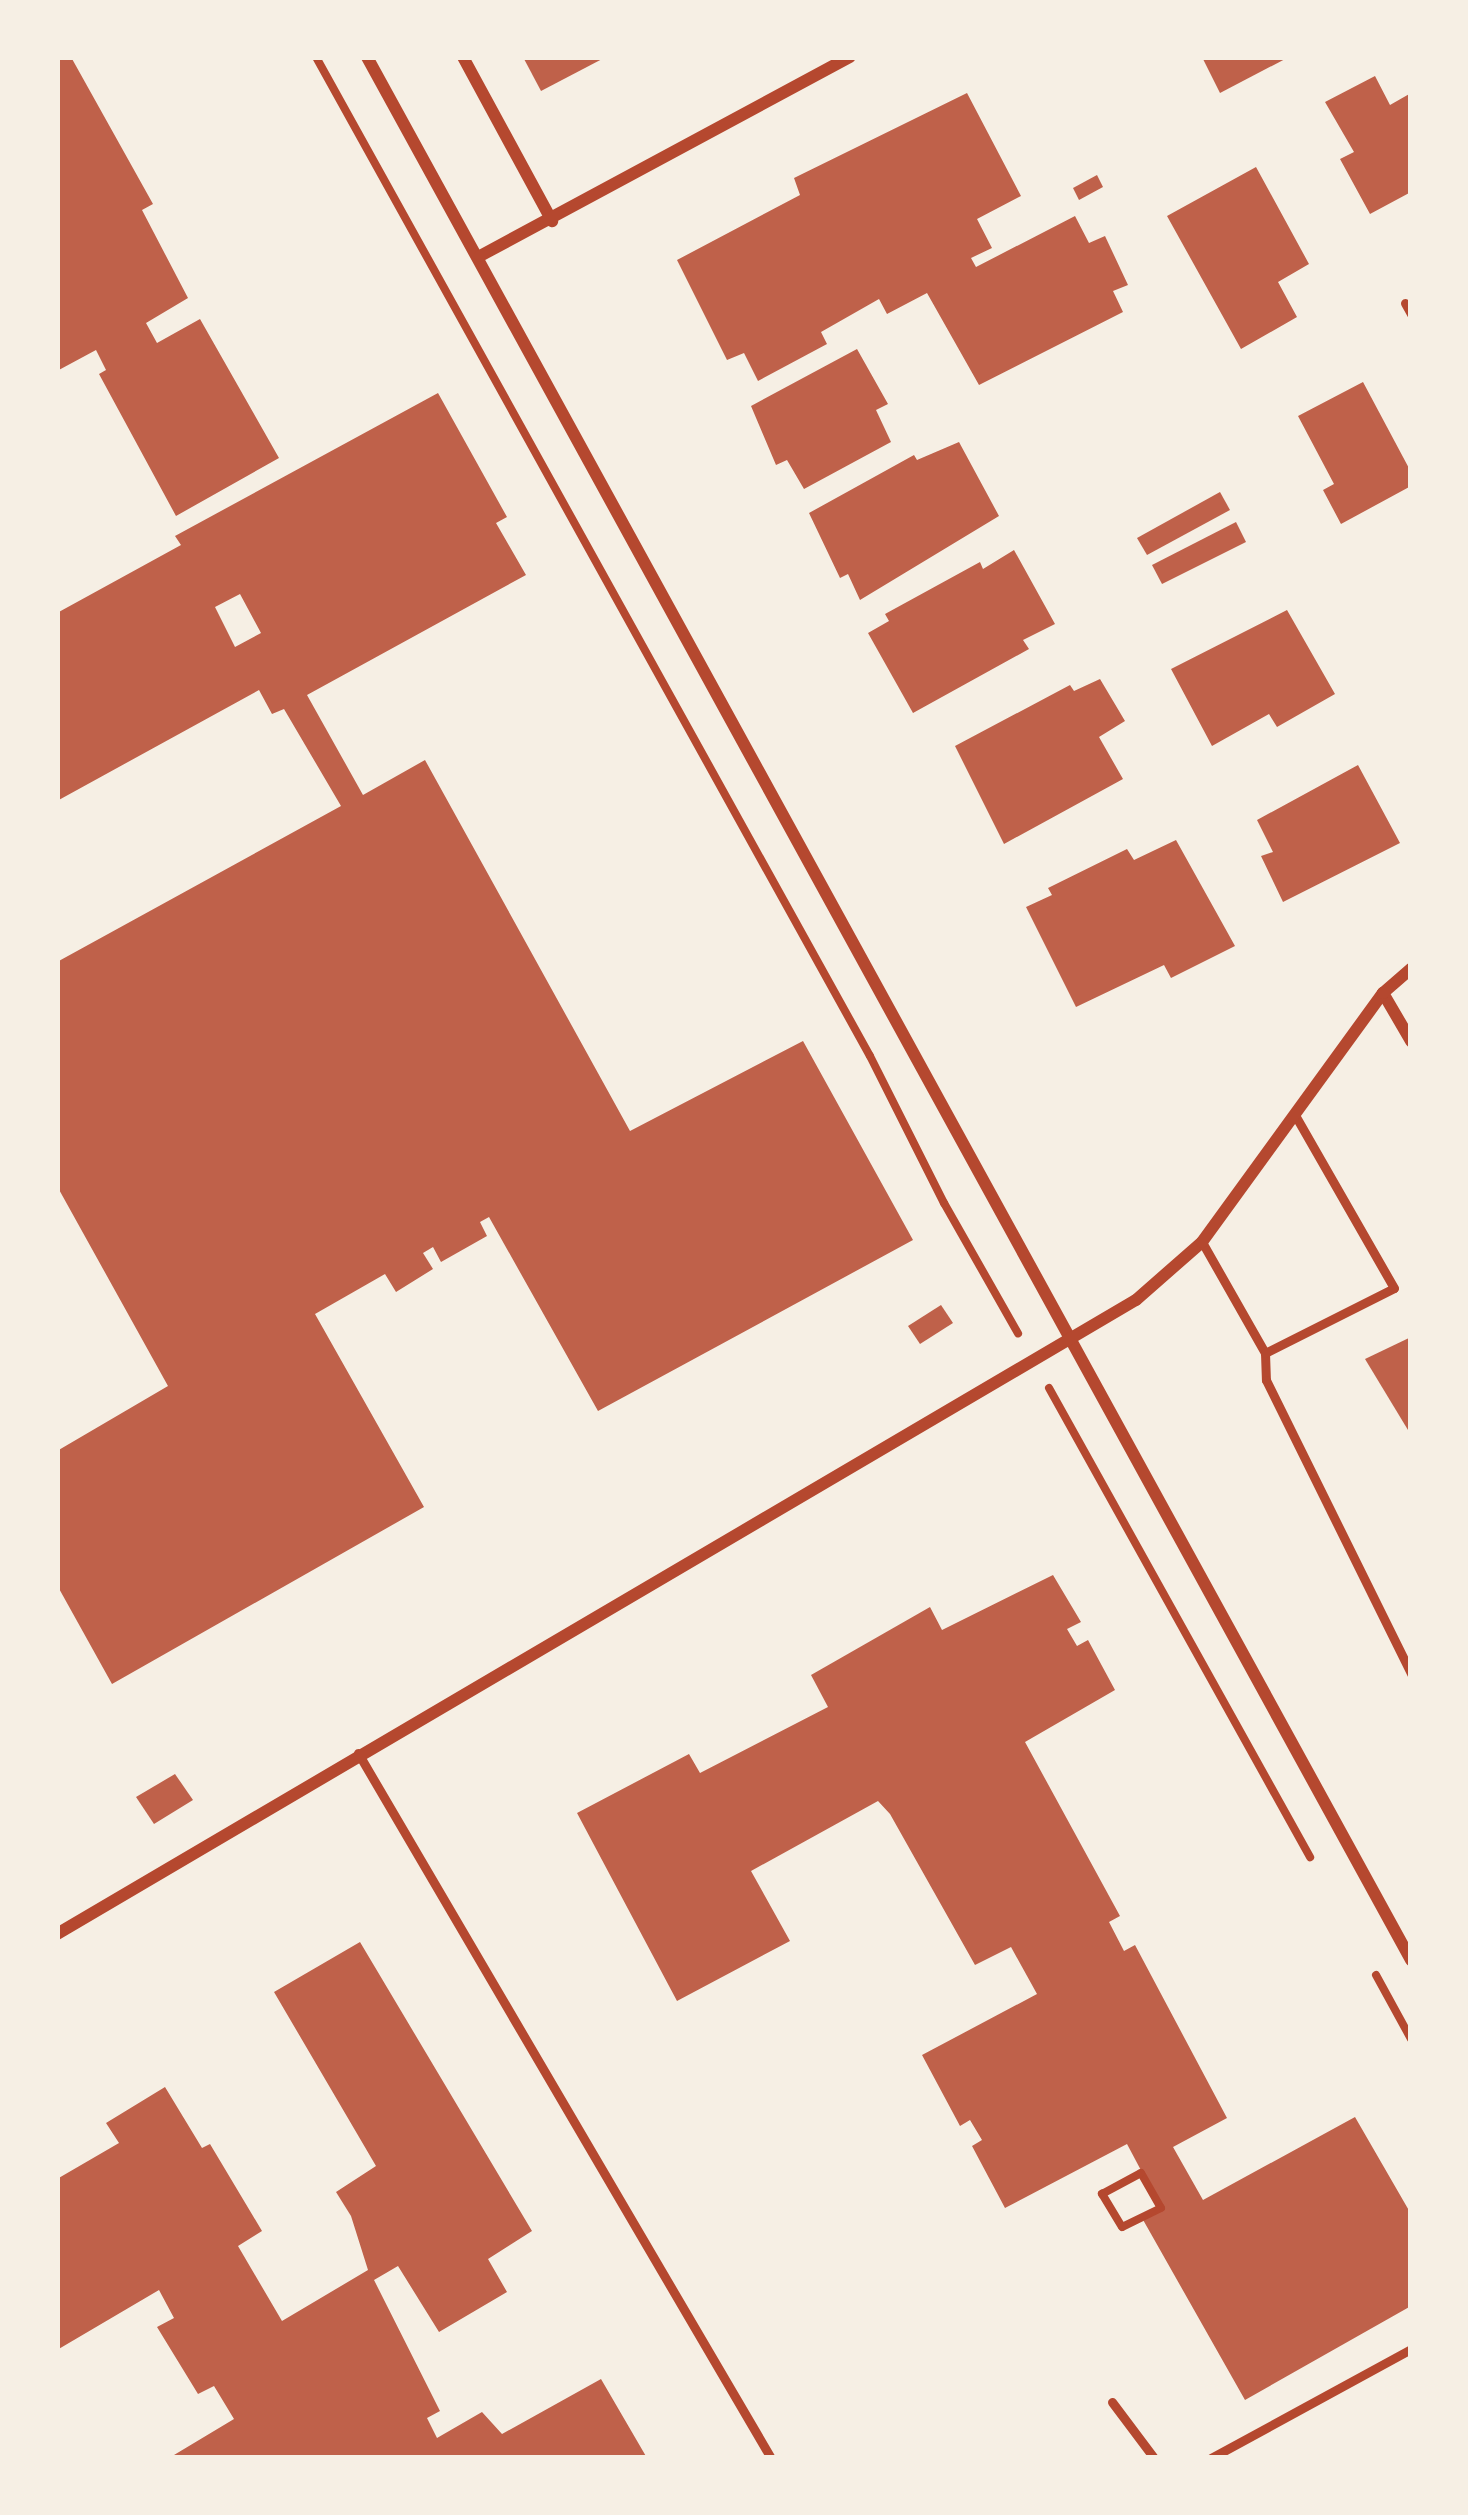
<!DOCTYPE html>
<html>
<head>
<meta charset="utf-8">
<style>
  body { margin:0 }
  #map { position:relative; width:1468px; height:2515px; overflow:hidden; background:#f6efe4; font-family:Cabin,sans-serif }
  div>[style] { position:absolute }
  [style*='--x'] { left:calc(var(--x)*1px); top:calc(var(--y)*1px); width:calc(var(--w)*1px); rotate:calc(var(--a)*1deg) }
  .building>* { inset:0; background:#bf614a }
  .path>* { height:8px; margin:-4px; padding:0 4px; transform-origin:4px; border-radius:4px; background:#b5482f }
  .service>* { height:9px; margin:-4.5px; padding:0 4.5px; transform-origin:4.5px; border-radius:4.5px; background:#b5482f }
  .minor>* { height:12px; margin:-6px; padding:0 6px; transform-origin:6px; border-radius:6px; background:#b5482f }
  span { translate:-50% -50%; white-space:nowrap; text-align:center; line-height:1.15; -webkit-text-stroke:10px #f6efe4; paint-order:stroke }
  .frame { position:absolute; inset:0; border:60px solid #f6efe4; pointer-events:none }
</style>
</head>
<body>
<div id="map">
  <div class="building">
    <div style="clip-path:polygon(57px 57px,71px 57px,153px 204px,142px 210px,188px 298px,146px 323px,157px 343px,200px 319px,279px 458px,176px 516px,99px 374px,106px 370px,96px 350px,57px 371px)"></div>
    <div style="clip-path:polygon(523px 57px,606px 57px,541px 91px)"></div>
    <div style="clip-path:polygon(1202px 57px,1289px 57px,1220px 93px)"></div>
    <div style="clip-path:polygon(1375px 76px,1390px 105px,1411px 93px,1411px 192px,1370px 214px,1340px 159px,1354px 152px,1325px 102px)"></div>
    <div style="clip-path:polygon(967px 93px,1021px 196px,977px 219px,992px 248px,971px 258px,976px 267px,1075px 216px,1089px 243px,1105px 236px,1128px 285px,1113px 291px,1123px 312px,979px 385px,927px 293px,887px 314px,879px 299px,821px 332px,827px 344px,758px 381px,744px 353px,727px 360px,677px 260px,800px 195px,794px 178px)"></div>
    <div style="clip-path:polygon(1256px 167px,1309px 264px,1278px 282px,1297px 317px,1241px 349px,1167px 216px)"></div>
    <div style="clip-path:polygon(1097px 175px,1103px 187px,1079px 200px,1073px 188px)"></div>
    <div style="clip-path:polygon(857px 349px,888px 404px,876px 410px,891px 442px,804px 489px,787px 460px,776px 465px,751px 406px)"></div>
    <div style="clip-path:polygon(1363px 382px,1411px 472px,1411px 486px,1341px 524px,1323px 490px,1334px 484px,1298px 416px)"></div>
    <div style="clip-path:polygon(evenodd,438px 393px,507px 517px,496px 523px,526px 575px,307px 695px,363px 795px,425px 760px,630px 1131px,803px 1041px,913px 1240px,598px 1411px,489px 1217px,480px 1222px,487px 1236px,441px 1262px,433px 1247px,423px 1253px,433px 1269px,396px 1292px,385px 1274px,315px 1314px,424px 1507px,112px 1684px,57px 1585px,57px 1451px,168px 1386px,57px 1186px,57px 962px,341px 806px,284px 709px,272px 714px,259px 690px,57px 801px,57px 613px,181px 545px,175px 536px,438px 393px,240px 594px,261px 633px,235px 647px,215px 607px,240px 594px)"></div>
    <div style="clip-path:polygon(959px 442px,999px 516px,860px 600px,848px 574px,840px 578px,809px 513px,914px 455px,917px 460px)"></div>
    <div style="clip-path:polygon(1220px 492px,1230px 510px,1147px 555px,1137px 538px)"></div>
    <div style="clip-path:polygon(1236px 522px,1246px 542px,1162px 584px,1152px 565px)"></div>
    <div style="clip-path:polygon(1014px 550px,1055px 624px,1023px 640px,1029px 649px,913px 713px,868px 633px,889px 621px,885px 614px,980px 562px,983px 569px)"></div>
    <div style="clip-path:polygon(1287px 610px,1335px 694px,1277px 727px,1269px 714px,1212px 746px,1171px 669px)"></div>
    <div style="clip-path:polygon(1100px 679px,1125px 721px,1099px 737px,1123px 779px,1004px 844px,955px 746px,1070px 685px,1074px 691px)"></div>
    <div style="clip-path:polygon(1358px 765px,1400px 843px,1283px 902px,1261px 856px,1273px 852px,1257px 820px)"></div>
    <div style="clip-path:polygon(1176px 840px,1235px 946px,1171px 978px,1164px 965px,1076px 1007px,1026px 907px,1052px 895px,1048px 888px,1127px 849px,1134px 860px)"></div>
    <div style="clip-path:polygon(941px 1305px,953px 1323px,920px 1344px,908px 1326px)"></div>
    <div style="clip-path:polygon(1411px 1337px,1411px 1435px,1365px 1359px)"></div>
    <div style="clip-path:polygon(1053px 1575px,1081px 1622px,1067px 1629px,1077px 1646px,1088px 1640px,1115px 1690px,1025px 1742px,1120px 1916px,1109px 1922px,1124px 1951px,1135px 1945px,1227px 2118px,1173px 2147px,1203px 2200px,1355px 2117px,1411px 2214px,1411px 2306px,1245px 2400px,1142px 2218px,1161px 2208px,1127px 2144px,1005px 2208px,972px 2146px,982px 2140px,970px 2120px,960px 2126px,922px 2055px,1037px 1994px,1011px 1947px,975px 1965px,890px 1814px,878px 1801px,751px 1871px,790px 1941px,677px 2001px,577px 1813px,689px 1754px,700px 1773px,828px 1707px,811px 1675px,930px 1607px,942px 1630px)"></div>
    <div style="clip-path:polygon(175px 1774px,193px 1800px,154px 1824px,136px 1797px)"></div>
    <div style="clip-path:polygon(360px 1942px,532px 2231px,488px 2259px,507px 2292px,439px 2332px,398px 2266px,374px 2280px,440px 2411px,427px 2418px,437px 2438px,482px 2412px,502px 2434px,601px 2379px,647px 2458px,169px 2458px,234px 2419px,214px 2386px,198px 2394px,157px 2327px,174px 2318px,159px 2290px,57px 2350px,57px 2179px,119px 2143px,106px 2123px,165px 2087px,202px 2148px,210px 2144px,262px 2231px,238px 2246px,282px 2321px,368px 2270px,351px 2216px,336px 2192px,376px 2166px,274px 1992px)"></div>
  </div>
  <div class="path">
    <div style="--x:316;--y:57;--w:1142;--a:60.99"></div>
    <div style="--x:870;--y:1056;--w:165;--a:63.3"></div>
    <div style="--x:944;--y:1203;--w:150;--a:60.4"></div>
    <div style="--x:1049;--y:1388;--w:537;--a:60.9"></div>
    <div style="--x:1376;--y:1975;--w:73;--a:61.3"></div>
    <div style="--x:1141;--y:2173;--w:40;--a:60.3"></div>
    <div style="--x:1161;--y:2208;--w:43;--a:154"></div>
    <div style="--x:1122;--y:2227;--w:39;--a:-121"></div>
    <div style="--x:1102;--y:2194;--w:44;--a:-28.3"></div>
  </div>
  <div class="service">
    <div style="--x:1405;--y:303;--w:13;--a:61"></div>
    <div style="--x:1202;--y:1242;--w:128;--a:60.4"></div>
    <div style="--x:1265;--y:1353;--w:27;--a:88"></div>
    <div style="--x:1266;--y:1380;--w:328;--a:63.7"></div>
    <div style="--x:1265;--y:1353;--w:144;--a:-26.7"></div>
    <div style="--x:1394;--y:1288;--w:197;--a:-119.8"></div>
    <div style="--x:358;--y:1753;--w:817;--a:59.64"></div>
    <div style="--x:1112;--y:2402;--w:70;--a:53.1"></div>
    <div style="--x:1211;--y:2458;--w:228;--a:-28.6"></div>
  </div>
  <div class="minor">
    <div style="--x:367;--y:57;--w:2171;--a:61.25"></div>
    <div style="--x:463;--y:57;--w:187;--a:61.5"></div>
    <div style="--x:480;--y:256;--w:420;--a:-28.3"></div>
    <div style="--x:1383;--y:993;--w:56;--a:59.7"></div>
    <div style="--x:57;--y:1934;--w:1251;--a:-30.44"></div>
    <div style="--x:1136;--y:1300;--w:88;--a:-41.3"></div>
    <div style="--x:1202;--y:1242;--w:308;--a:-54"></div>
    <div style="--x:1383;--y:993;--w:37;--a:-41"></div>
  </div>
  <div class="frame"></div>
</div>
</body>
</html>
